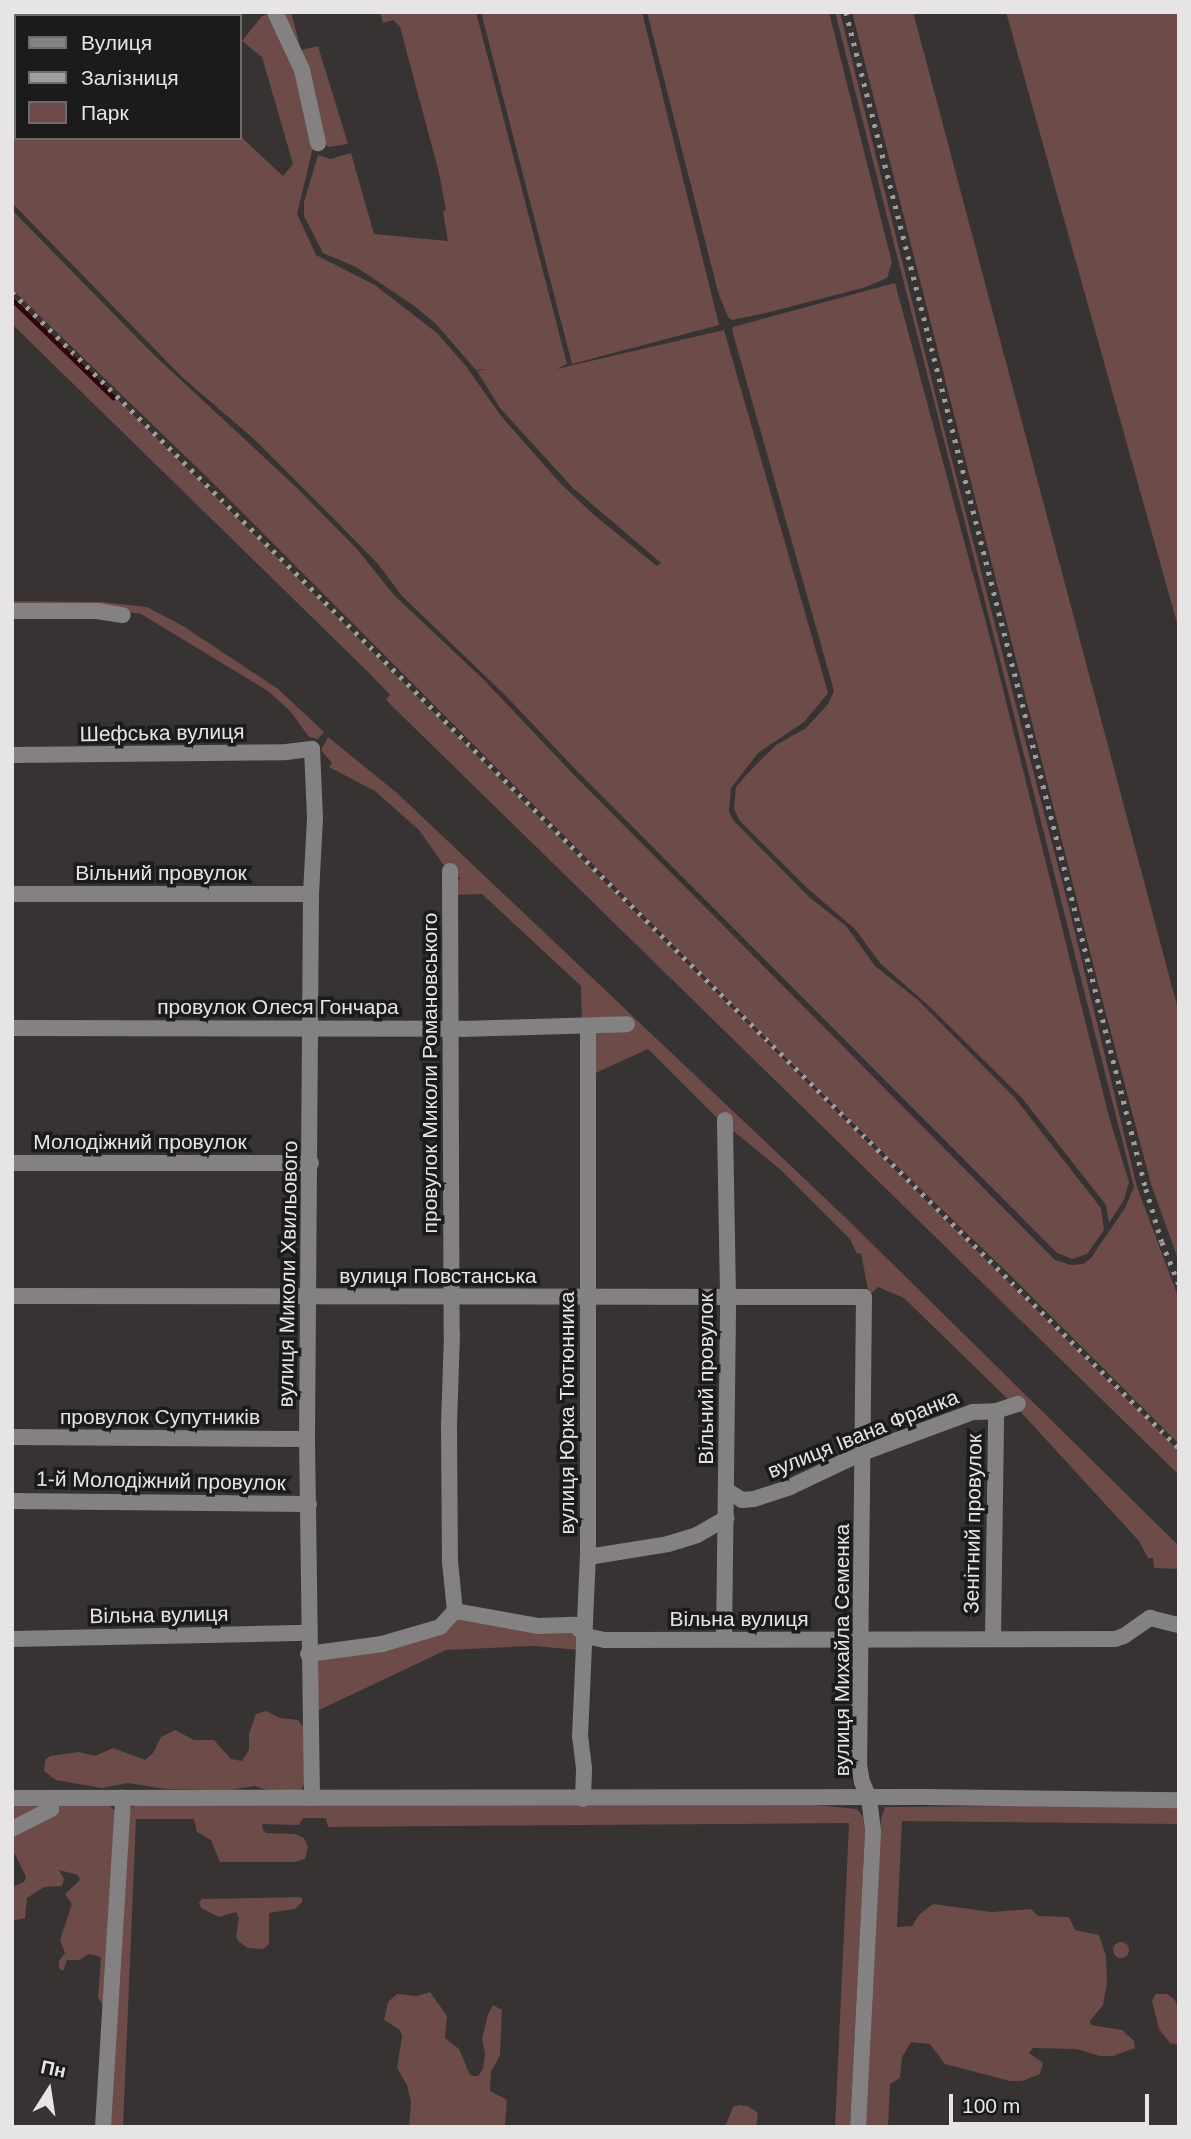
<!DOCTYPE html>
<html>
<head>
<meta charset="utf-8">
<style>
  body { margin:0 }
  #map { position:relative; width:1191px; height:2139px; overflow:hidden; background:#363332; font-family:Helvetica,sans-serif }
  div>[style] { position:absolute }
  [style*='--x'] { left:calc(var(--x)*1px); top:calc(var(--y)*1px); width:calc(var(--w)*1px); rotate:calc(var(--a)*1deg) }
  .green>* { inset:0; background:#6c4b49 }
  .round { border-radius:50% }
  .stream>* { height:4.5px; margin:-2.25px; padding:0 2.25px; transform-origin:2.25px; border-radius:2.25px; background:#320608 }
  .minor>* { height:16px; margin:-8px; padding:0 8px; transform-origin:8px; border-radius:8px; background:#838181 }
  .rail>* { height:4.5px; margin-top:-2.25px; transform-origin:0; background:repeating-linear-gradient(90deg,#a09e9d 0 3.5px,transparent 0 10.5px) }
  span { translate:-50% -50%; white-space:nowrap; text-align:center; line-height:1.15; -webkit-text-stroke:7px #1c1b1b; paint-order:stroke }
  .street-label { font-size:21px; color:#e6e4e4 }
  .frame { position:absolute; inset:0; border:14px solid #e6e4e4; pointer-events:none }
  .legend { position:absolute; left:14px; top:14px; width:228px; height:126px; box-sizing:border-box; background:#1c1b1b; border:2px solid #6d6b6b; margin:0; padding:9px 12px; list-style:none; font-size:21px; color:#e6e4e4 }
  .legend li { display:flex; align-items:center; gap:14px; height:35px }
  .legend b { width:35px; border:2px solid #6d6b6b }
  .north { position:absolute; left:14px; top:2055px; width:70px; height:70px; -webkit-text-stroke:5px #1c1b1b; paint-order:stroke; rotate:12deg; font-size:19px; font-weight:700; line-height:28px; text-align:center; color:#e6e4e4 }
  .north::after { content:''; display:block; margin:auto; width:24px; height:32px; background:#e6e4e4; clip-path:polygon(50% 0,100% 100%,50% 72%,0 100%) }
  .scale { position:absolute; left:949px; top:2094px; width:200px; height:32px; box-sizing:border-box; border:4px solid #e6e4e4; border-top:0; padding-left:9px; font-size:21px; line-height:24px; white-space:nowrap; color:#e6e4e4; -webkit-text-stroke:5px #1c1b1b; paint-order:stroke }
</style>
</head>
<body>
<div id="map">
  <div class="green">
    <div style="clip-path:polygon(12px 12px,127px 12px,128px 16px,16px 16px,16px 138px,240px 138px,240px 136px,283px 176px,293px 164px,262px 57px,242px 41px,262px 16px,272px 13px,298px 70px,315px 139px,297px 214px,316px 255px,375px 285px,437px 333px,465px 365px,501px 416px,561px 484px,594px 515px,657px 566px,661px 563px,573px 488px,500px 408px,477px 371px,488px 369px,476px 370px,435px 323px,413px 305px,356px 267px,323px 253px,304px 216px,304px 202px,318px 155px,330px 159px,351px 153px,374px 234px,448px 241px,443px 211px,446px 210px,439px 173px,400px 27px,393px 20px,383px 23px,380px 12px,476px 12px,567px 364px,556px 369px,724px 330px,828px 693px,804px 722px,758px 753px,731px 788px,729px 812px,734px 821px,809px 897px,846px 926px,875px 966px,918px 1000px,1015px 1098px,1101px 1208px,1104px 1230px,1087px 1254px,1072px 1259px,1057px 1253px,577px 771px,506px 696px,402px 596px,378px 564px,337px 522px,253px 438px,183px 378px,12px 203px)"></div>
    <div style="clip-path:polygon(291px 12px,301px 50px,318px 46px,348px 144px,328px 147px,320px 137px,282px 13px)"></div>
    <div style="clip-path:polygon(481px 12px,642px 12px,719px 325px,572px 364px)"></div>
    <div style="clip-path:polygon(647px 12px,829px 12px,892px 263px,887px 278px,866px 287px,770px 312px,732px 320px,728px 317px,718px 292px)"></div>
    <div style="clip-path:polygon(835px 12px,840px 12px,846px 36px,948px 445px,1069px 908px,1137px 1187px,1179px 1299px,1179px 1444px,1013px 1278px,793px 1065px,211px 481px,12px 289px,12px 210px,155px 356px,295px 486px,356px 548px,394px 595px,484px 680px,574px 775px,1055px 1260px,1071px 1265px,1083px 1264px,1091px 1258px,1125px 1208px,1134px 1187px)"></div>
    <div style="clip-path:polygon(852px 12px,913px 12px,1179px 1013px,1179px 1262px,1151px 1184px,1101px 995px)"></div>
    <div style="clip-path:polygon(1006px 12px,1179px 12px,1179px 630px)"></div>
    <div style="clip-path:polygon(895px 283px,992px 645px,1109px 1117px,1129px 1182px,1124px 1200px,1109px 1223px,1106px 1205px,1022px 1098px,929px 1006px,880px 963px,855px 929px,806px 887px,740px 821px,734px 809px,736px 787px,747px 774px,776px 745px,806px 728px,828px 704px,834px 691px,732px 330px,733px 327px)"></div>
    <div style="clip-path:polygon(12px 295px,1174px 1446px,1179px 1451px,1179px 1475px,391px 705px,386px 699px,390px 695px,369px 673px,12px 324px)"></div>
    <div style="clip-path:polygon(12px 601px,102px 602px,147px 607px,183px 626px,278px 689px,324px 732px,318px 739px,309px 737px,290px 711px,268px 691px,141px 614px,123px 611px,12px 609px)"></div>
    <div style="clip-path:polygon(328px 737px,397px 793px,849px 1221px,1179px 1546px,1179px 1569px,1154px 1568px,1153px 1558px,1148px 1558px,1139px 1541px,1018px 1409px,904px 1298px,878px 1287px,869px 1295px,861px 1253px,857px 1254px,850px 1239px,782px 1171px,715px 1116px,648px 1049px,591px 1075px,582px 1022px,581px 986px,482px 894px,453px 895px,455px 880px,461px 879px,443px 864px,419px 830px,375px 791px,329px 767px,332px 763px,321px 750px)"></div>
    <div style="clip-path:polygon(457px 1616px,574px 1629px,581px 1650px,532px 1646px,446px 1650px,315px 1712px,316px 1663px,320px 1658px)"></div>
    <div style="clip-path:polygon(266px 1711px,280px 1718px,298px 1720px,304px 1728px,304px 1783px,301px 1791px,267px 1790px,255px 1786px,228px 1790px,166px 1789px,128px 1783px,102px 1788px,56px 1780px,44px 1771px,45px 1760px,50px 1756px,79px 1752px,95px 1756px,113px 1748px,145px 1760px,153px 1753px,161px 1737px,175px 1730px,194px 1740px,214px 1740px,231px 1759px,242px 1761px,249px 1750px,249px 1734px,256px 1714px)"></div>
    <div style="clip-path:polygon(12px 1803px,43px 1805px,12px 1825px)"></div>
    <div style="clip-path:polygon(311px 1804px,805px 1804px,857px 1809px,863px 1817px,865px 1833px,850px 2127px,835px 2127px,849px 1823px,328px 1827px,326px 1818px,303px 1818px,299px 1825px,262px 1824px,263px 1830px,267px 1833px,295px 1834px,304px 1838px,308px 1847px,305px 1859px,295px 1862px,220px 1862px,211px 1840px,197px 1832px,194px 1819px,136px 1819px,123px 2127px,110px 2127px,128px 1809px,136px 1805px)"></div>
    <div style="clip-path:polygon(56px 1805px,109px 1805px,115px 1811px,105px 2009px,98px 1997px,101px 1957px,89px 1954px,79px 1960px,67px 1960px,63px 1971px,59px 1968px,59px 1961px,65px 1953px,60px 1940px,72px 1904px,65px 1894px,80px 1880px,78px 1875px,59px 1870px,64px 1879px,62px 1886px,44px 1887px,27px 1898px,25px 1918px,12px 1921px,12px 1887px,24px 1882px,26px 1877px,15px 1854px,12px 1855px,12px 1834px)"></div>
    <div style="clip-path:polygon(1179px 1805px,1179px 1824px,902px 1821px,897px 1927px,912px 1926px,919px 1915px,933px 1904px,992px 1912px,1031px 1909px,1038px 1916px,1069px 1917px,1075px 1930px,1099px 1935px,1106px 1956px,1107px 1983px,1103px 2005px,1090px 2021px,1091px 2025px,1122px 2030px,1134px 2041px,1135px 2048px,1113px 2056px,1100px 2056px,1076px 2049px,1033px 2048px,1029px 2053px,1043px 2063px,1040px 2074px,1022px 2081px,1010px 2081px,945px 2064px,930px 2044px,911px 2042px,902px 2057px,900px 2078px,890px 2084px,888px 2127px,865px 2127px,881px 1819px,885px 1807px)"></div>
    <div style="clip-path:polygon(298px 1897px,302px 1898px,302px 1902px,295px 1909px,269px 1913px,269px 1944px,263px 1949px,248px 1948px,238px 1941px,236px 1936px,239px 1918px,236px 1912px,219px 1917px,201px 1908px,199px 1903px,202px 1899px)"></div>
    <div class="round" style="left:1113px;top:1942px;width:16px;height:16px"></div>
    <div style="clip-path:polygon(430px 1992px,447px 2016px,445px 2038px,459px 2049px,470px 2075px,473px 2076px,478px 2076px,483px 2069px,485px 2053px,482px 2039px,488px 2014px,493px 2005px,502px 2010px,500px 2055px,491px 2072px,490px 2091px,507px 2100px,505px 2127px,409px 2127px,411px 2102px,407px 2085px,397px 2068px,402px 2036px,400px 2030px,384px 2020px,388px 2002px,397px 1994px,418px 1996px)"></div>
    <div style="clip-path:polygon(1156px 1994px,1167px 1994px,1175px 2000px,1179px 2011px,1179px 2045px,1170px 2043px,1159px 2029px,1152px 2001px)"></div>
    <div style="clip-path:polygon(739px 2105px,748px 2106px,758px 2113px,756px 2127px,725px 2127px,733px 2107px)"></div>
  </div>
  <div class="stream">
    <div style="--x:12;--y:299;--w:141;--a:44.1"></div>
  </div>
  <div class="minor">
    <div style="--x:275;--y:12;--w:64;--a:65"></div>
    <div style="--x:302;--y:70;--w:75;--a:77.6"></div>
    <div style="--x:12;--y:611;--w:85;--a:0"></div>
    <div style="--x:97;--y:611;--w:26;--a:9"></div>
    <div style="--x:12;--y:755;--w:274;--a:-0.6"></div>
    <div style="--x:286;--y:752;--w:26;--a:-7"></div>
    <div style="--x:312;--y:749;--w:69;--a:87.5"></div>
    <div style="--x:315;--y:818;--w:76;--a:93"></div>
    <div style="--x:311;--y:894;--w:545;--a:90.42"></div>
    <div style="--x:307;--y:1439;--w:359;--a:89.2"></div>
    <div style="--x:450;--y:871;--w:463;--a:89.8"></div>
    <div style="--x:452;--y:1334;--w:91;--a:91.9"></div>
    <div style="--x:449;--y:1425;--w:137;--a:89.6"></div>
    <div style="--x:450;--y:1562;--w:49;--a:84.2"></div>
    <div style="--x:12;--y:894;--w:299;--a:0"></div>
    <div style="--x:12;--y:1028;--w:451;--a:0.1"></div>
    <div style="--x:463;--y:1029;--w:164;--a:-1.7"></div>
    <div style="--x:12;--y:1163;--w:299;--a:0"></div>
    <div style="--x:12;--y:1296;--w:852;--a:0.07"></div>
    <div style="--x:864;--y:1297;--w:468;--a:90.6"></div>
    <div style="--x:859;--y:1765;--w:17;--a:80"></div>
    <div style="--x:862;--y:1782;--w:17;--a:66"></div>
    <div style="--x:869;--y:1798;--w:34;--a:83"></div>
    <div style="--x:873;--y:1832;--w:295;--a:92.9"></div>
    <div style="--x:12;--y:1437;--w:295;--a:0.4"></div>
    <div style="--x:726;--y:1490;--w:19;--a:32"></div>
    <div style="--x:742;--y:1500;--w:12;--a:-5"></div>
    <div style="--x:754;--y:1499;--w:38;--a:-18"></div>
    <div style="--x:790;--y:1487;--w:80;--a:-25.3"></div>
    <div style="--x:862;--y:1453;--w:118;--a:-20.3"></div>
    <div style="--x:973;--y:1412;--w:23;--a:-2"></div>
    <div style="--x:996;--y:1411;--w:23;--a:-18"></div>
    <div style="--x:12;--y:1501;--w:297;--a:0.6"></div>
    <div style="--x:588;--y:1557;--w:81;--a:-9.2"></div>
    <div style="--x:668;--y:1544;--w:30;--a:-17"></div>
    <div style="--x:697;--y:1535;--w:34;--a:-30"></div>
    <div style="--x:12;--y:1639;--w:295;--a:-1.2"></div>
    <div style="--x:724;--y:1639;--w:343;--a:-89.3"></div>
    <div style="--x:728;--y:1296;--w:176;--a:-91"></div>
    <div style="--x:993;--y:1639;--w:228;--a:-89.2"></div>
    <div style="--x:308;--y:1654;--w:75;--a:-7.7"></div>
    <div style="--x:382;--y:1644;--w:60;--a:-16.3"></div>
    <div style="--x:440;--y:1627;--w:22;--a:-47"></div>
    <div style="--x:455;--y:1611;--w:84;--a:10.2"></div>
    <div style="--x:538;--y:1626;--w:37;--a:-2"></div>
    <div style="--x:575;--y:1625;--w:16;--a:45"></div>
    <div style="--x:586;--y:1636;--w:19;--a:12"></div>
    <div style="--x:605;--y:1640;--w:510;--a:-0.11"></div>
    <div style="--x:1115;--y:1639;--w:9;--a:-18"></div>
    <div style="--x:1124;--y:1636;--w:32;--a:-35"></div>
    <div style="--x:1150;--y:1618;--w:30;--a:14"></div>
    <div style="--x:12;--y:1798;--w:911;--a:-0.06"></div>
    <div style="--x:923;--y:1797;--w:256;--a:0.7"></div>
    <div style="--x:583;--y:1799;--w:31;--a:-88"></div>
    <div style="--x:584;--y:1768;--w:31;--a:-97"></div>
    <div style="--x:580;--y:1737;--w:180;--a:-87.5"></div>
    <div style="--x:588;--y:1557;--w:531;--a:-90"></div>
    <div style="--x:12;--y:1829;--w:44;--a:-27.1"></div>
    <div style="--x:51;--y:1809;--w:11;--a:-90"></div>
    <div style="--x:103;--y:2127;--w:330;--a:-86.5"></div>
  </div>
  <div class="rail">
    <div style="--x:846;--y:12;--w:1215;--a:75.7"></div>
    <div style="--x:1146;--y:1189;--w:55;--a:73.2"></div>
    <div style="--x:1162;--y:1242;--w:45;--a:68"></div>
    <div style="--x:12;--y:292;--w:1643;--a:44.73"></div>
  </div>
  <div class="street-label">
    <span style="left:162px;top:733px;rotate:-1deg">Шефська вулиця</span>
    <span style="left:161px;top:873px">Вільний провулок</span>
    <span style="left:278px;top:1007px">провулок Олеся Гончара</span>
    <span style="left:430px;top:1073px;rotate:-90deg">провулок Миколи Романовського</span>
    <span style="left:140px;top:1142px">Молодіжний провулок</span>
    <span style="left:288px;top:1274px;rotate:-89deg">вулиця Миколи Хвильового</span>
    <span style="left:438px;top:1276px">вулиця Повстанська</span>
    <span style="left:706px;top:1379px;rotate:-90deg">Вільний провулок</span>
    <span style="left:567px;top:1413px;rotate:-90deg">вулиця Юрка Тютюнника</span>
    <span style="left:160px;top:1417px">провулок Супутників</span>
    <span style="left:863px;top:1434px;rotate:-22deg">вулиця Івана Франка</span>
    <span style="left:161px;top:1481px;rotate:1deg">1-й Молодіжний провулок</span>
    <span style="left:973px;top:1524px;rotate:-89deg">Зенітний провулок</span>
    <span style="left:159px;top:1615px;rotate:-1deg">Вільна вулиця</span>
    <span style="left:739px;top:1619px">Вільна вулиця</span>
    <span style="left:842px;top:1650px;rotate:-90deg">вулиця Михайла Семенка</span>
  </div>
  <div class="frame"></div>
  <ul class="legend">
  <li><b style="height:9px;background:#838181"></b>Вулиця</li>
  <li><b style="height:9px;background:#a09e9d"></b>Залізниця</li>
  <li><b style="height:19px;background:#6c4b49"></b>Парк</li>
  </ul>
  <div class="north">Пн</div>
  <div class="scale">100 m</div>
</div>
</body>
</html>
